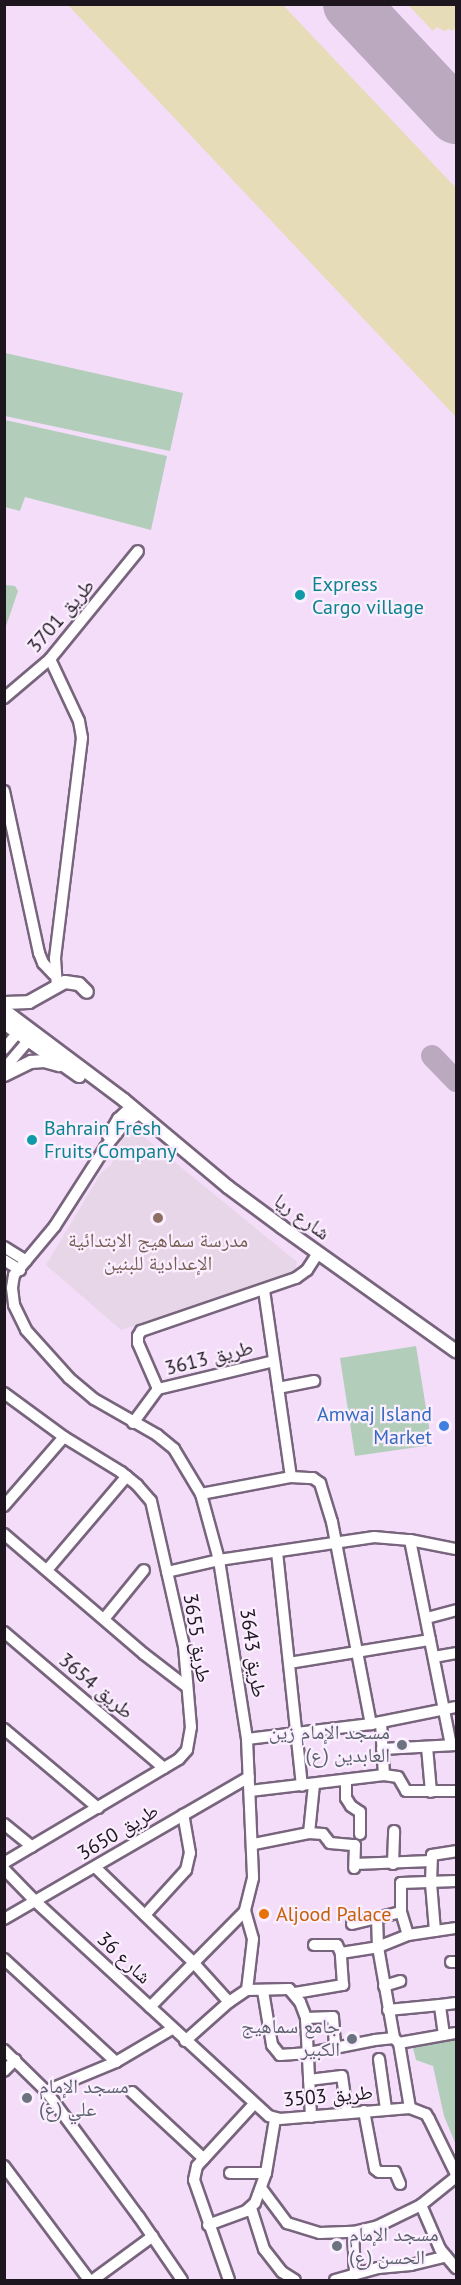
<!DOCTYPE html>
<html>
<head>
<meta charset="utf-8">
<style>
  body { margin:0 }
  #map { position:relative; width:461px; height:2285px; overflow:hidden; background:#f3ddf9; font-family:"PT Sans","Noto Naskh Arabic",sans-serif }
  div>[style] { position:absolute }
  [style*='--x'] { left:calc(var(--x)*1px); top:calc(var(--y)*1px); width:calc(var(--w)*1px); rotate:calc(var(--a)*1deg) }
  .education>* { inset:0; background:#e7d6e7 }
  .green>* { inset:0; background:#b2ceba }
  .sand>* { inset:0; background:#e6dcb7 }
  .taxiway>* { height:22px; margin:-11px; padding:0 11px; transform-origin:11px; border-radius:11px; background:#bba9c0 }
  .runway>* { height:56px; margin:-28px; padding:0 28px; transform-origin:28px; border-radius:28px; background:#bba9c0 }
  .roads { filter:drop-shadow(2px 0 #78657d) drop-shadow(-2px 0 #78657d) drop-shadow(0 2px #78657d) drop-shadow(0 -2px #78657d) }
  .minor>* { height:10px; margin:-5px; padding:0 5px; transform-origin:5px; border-radius:5px; background:#fff }
  .major>* { height:12px; margin:-6px; padding:0 6px; transform-origin:6px; border-radius:6px; background:#fff }
  .dots>* { width:16px; height:16px; translate:-50% -50%; box-sizing:border-box; border:3px solid #fbeeff; border-radius:50% }
  span { translate:-50% -50%; white-space:nowrap; text-align:center; line-height:1.15; -webkit-text-stroke:4.5px #fbeeff; paint-order:stroke }
  .culture-label { font-size:20px; color:#0d838f }
  .left { translate:0 -50%; text-align:left }
  .street-label { font-size:20px; color:#1d161f }
  .education-label { font-size:20px; color:#785e54 }
  .shop-label { font-size:20px; color:#366cbe }
  .right { translate:-100% -50%; text-align:right }
  .worship-label { font-size:20px; color:#5b616d }
  .food-label { font-size:20px; color:#c56008 }
  .frame { position:absolute; inset:0; border:6px solid #1d161f; pointer-events:none }
</style>
</head>
<body>
<div id="map">
  <div class="education">
    <div style="clip-path:polygon(138px 1132px,297px 1262px,294px 1274px,121px 1330px,46px 1265px,101px 1173px,112px 1164px,112px 1156px,125px 1135px)"></div>
  </div>
  <div class="green">
    <div style="clip-path:polygon(5px 353px,183px 393px,170px 451px,5px 416px)"></div>
    <div style="clip-path:polygon(5px 420px,167px 456px,151px 530px,25px 497px,20px 511px,5px 507px)"></div>
    <div style="clip-path:polygon(5px 585px,15px 586px,18px 591px,5px 629px)"></div>
    <div style="clip-path:polygon(416px 1346px,432px 1445px,355px 1456px,340px 1358px)"></div>
    <div style="clip-path:polygon(456px 2037px,456px 2145px,444px 2116px,433px 2066px,416px 2060px,412px 2044px)"></div>
  </div>
  <div class="sand">
    <div style="clip-path:polygon(68px 5px,283px 5px,456px 188px,456px 417px)"></div>
    <div style="clip-path:polygon(408px 5px,456px 5px,456px 27px,452px 31px,449px 29px,444px 31px,437px 27px,433px 31px)"></div>
  </div>
  <div class="taxiway">
    <div style="--x:432;--y:1056;--w:35;--a:46"></div>
  </div>
  <div class="runway">
    <div style="--x:351;--y:4;--w:154;--a:46.8"></div>
  </div>
  <div class="roads">
    <div class="minor">
      <div style="--x:50;--y:659;--w:68;--a:64.9"></div>
      <div style="--x:79;--y:721;--w:17;--a:80"></div>
      <div style="--x:82;--y:738;--w:222;--a:97"></div>
      <div style="--x:55;--y:958;--w:27;--a:86"></div>
      <div style="--x:4;--y:698;--w:60;--a:-40.3"></div>
      <div style="--x:50;--y:659;--w:139;--a:-50.8"></div>
      <div style="--x:4;--y:791;--w:166;--a:77.8"></div>
      <div style="--x:39;--y:953;--w:11;--a:68"></div>
      <div style="--x:43;--y:963;--w:16;--a:47"></div>
      <div style="--x:4;--y:1049;--w:30;--a:-50"></div>
      <div style="--x:4;--y:1069;--w:45;--a:-49.5"></div>
      <div style="--x:139;--y:1114;--w:17;--a:147"></div>
      <div style="--x:125;--y:1123;--w:32;--a:129"></div>
      <div style="--x:105;--y:1148;--w:93;--a:122.7"></div>
      <div style="--x:55;--y:1226;--w:64;--a:129.9"></div>
      <div style="--x:14;--y:1275;--w:13;--a:99"></div>
      <div style="--x:12;--y:1288;--w:17;--a:83"></div>
      <div style="--x:14;--y:1305;--w:28;--a:64"></div>
      <div style="--x:26;--y:1330;--w:64;--a:48.1"></div>
      <div style="--x:69;--y:1378;--w:33;--a:40"></div>
      <div style="--x:94;--y:1399;--w:73;--a:29.7"></div>
      <div style="--x:157;--y:1435;--w:22;--a:39"></div>
      <div style="--x:174;--y:1449;--w:52;--a:59"></div>
      <div style="--x:201;--y:1494;--w:68;--a:74.7"></div>
      <div style="--x:219;--y:1560;--w:181;--a:81.1"></div>
      <div style="--x:247;--y:1739;--w:139;--a:87.5"></div>
      <div style="--x:253;--y:1878;--w:34;--a:104"></div>
      <div style="--x:245;--y:1911;--w:135;--a:134.7"></div>
      <div style="--x:108;--y:1136;--w:20;--a:-60"></div>
      <div style="--x:118;--y:1119;--w:18;--a:-43"></div>
      <div style="--x:4;--y:1247;--w:26;--a:32"></div>
      <div style="--x:4;--y:1260;--w:19;--a:32"></div>
      <div style="--x:264;--y:1290;--w:189;--a:81.8"></div>
      <div style="--x:278;--y:1388;--w:37;--a:-11"></div>
      <div style="--x:158;--y:1389;--w:50;--a:-113.5"></div>
      <div style="--x:138;--y:1343;--w:7;--a:-90"></div>
      <div style="--x:138;--y:1336;--w:6;--a:-59"></div>
      <div style="--x:141;--y:1331;--w:164;--a:-18.9"></div>
      <div style="--x:296;--y:1278;--w:14;--a:-36"></div>
      <div style="--x:307;--y:1270;--w:20;--a:-57"></div>
      <div style="--x:4;--y:1393;--w:74;--a:36.3"></div>
      <div style="--x:64;--y:1437;--w:67;--a:31.6"></div>
      <div style="--x:121;--y:1472;--w:21;--a:39"></div>
      <div style="--x:137;--y:1485;--w:21;--a:49"></div>
      <div style="--x:151;--y:1501;--w:149;--a:77.2"></div>
      <div style="--x:184;--y:1646;--w:81;--a:85.1"></div>
      <div style="--x:191;--y:1727;--w:23;--a:100"></div>
      <div style="--x:187;--y:1750;--w:12;--a:132"></div>
      <div style="--x:179;--y:1759;--w:204;--a:149.3"></div>
      <div style="--x:133;--y:1423;--w:42;--a:-53.7"></div>
      <div style="--x:158;--y:1389;--w:119;--a:-13.6"></div>
      <div style="--x:201;--y:1494;--w:92;--a:-10.7"></div>
      <div style="--x:291;--y:1477;--w:22;--a:3"></div>
      <div style="--x:313;--y:1478;--w:9;--a:36"></div>
      <div style="--x:320;--y:1483;--w:41;--a:72.9"></div>
      <div style="--x:332;--y:1522;--w:206;--a:79.1"></div>
      <div style="--x:4;--y:1506;--w:91;--a:-49"></div>
      <div style="--x:4;--y:1534;--w:184;--a:40.6"></div>
      <div style="--x:144;--y:1654;--w:54;--a:37.5"></div>
      <div style="--x:410;--y:1540;--w:209;--a:78.7"></div>
      <div style="--x:277;--y:1552;--w:235;--a:83.9"></div>
      <div style="--x:47;--y:1570;--w:123;--a:-49.6"></div>
      <div style="--x:167;--y:1572;--w:53;--a:-13"></div>
      <div style="--x:219;--y:1560;--w:157;--a:-8.4"></div>
      <div style="--x:374;--y:1537;--w:36;--a:5"></div>
      <div style="--x:410;--y:1540;--w:47;--a:11.1"></div>
      <div style="--x:427;--y:1618;--w:30;--a:-15"></div>
      <div style="--x:104;--y:1619;--w:63;--a:-50.8"></div>
      <div style="--x:4;--y:1632;--w:210;--a:40.4"></div>
      <div style="--x:434;--y:1657;--w:22;--a:-10"></div>
      <div style="--x:289;--y:1663;--w:143;--a:-9.3"></div>
      <div style="--x:381;--y:1722;--w:53;--a:86.8"></div>
      <div style="--x:384;--y:1775;--w:14;--a:8"></div>
      <div style="--x:398;--y:1777;--w:16;--a:60"></div>
      <div style="--x:406;--y:1791;--w:50;--a:0"></div>
      <div style="--x:4;--y:1729;--w:123;--a:40"></div>
      <div style="--x:247;--y:1739;--w:125;--a:-6.9"></div>
      <div style="--x:371;--y:1724;--w:87;--a:-11.3"></div>
      <div style="--x:427;--y:1747;--w:45;--a:84.9"></div>
      <div style="--x:382;--y:1749;--w:74;--a:-3.1"></div>
      <div style="--x:346;--y:1781;--w:17;--a:90"></div>
      <div style="--x:346;--y:1798;--w:9;--a:58"></div>
      <div style="--x:351;--y:1806;--w:11;--a:34"></div>
      <div style="--x:360;--y:1812;--w:22;--a:90"></div>
      <div style="--x:250;--y:1791;--w:135;--a:-6.8"></div>
      <div style="--x:4;--y:1824;--w:36;--a:39"></div>
      <div style="--x:309;--y:1833;--w:48;--a:-84.1"></div>
      <div style="--x:254;--y:1844;--w:56;--a:-11.3"></div>
      <div style="--x:309;--y:1833;--w:14;--a:4"></div>
      <div style="--x:323;--y:1834;--w:11;--a:52"></div>
      <div style="--x:330;--y:1843;--w:25;--a:5"></div>
      <div style="--x:355;--y:1845;--w:23;--a:92"></div>
      <div style="--x:355;--y:1864;--w:76;--a:-2.3"></div>
      <div style="--x:393;--y:1864;--w:33;--a:-88"></div>
      <div style="--x:95;--y:1867;--w:135;--a:44.1"></div>
      <div style="--x:192;--y:1961;--w:55;--a:47.9"></div>
      <div style="--x:4;--y:1869;--w:45;--a:45.9"></div>
      <div style="--x:35;--y:1901;--w:318;--a:42.6"></div>
      <div style="--x:269;--y:2116;--w:11;--a:15"></div>
      <div style="--x:280;--y:2119;--w:130;--a:-4.8"></div>
      <div style="--x:410;--y:2108;--w:17;--a:21"></div>
      <div style="--x:426;--y:2114;--w:6;--a:59"></div>
      <div style="--x:429;--y:2119;--w:61;--a:63.9"></div>
      <div style="--x:245;--y:1911;--w:29;--a:74"></div>
      <div style="--x:253;--y:1939;--w:51;--a:96.7"></div>
      <div style="--x:145;--y:1915;--w:61;--a:-47.7"></div>
      <div style="--x:186;--y:1870;--w:17;--a:-77"></div>
      <div style="--x:190;--y:1853;--w:39;--a:-100"></div>
      <div style="--x:377;--y:1918;--w:27;--a:88"></div>
      <div style="--x:4;--y:1919;--w:283;--a:-30.1"></div>
      <div style="--x:352;--y:1924;--w:50;--a:-13.8"></div>
      <div style="--x:435;--y:1931;--w:48;--a:-94.8"></div>
      <div style="--x:431;--y:1883;--w:28;--a:-88"></div>
      <div style="--x:432;--y:1855;--w:24;--a:-9"></div>
      <div style="--x:408;--y:1935;--w:24;--a:-107"></div>
      <div style="--x:401;--y:1912;--w:29;--a:-90"></div>
      <div style="--x:401;--y:1883;--w:55;--a:-2.1"></div>
      <div style="--x:378;--y:1947;--w:92;--a:80"></div>
      <div style="--x:341;--y:1953;--w:37;--a:-9"></div>
      <div style="--x:378;--y:1947;--w:32;--a:-22"></div>
      <div style="--x:408;--y:1935;--w:49;--a:-8.3"></div>
      <div style="--x:4;--y:1959;--w:152;--a:42.6"></div>
      <div style="--x:451;--y:1962;--w:5;--a:0"></div>
      <div style="--x:384;--y:1986;--w:17;--a:-17"></div>
      <div style="--x:263;--y:1991;--w:55;--a:80.5"></div>
      <div style="--x:272;--y:2045;--w:13;--a:51"></div>
      <div style="--x:280;--y:2055;--w:29;--a:-4"></div>
      <div style="--x:309;--y:2053;--w:67;--a:-11.1"></div>
      <div style="--x:375;--y:2040;--w:19;--a:-6"></div>
      <div style="--x:394;--y:2038;--w:7;--a:45"></div>
      <div style="--x:295;--y:1993;--w:49;--a:-9.5"></div>
      <div style="--x:343;--y:1985;--w:32;--a:-94"></div>
      <div style="--x:341;--y:1953;--w:9;--a:-117"></div>
      <div style="--x:337;--y:1945;--w:23;--a:180"></div>
      <div style="--x:388;--y:2010;--w:52;--a:-5.5"></div>
      <div style="--x:306;--y:2018;--w:27;--a:-2"></div>
      <div style="--x:333;--y:2017;--w:31;--a:86"></div>
      <div style="--x:444;--y:2035;--w:30;--a:-98"></div>
      <div style="--x:440;--y:2005;--w:16;--a:-7"></div>
      <div style="--x:185;--y:2041;--w:59;--a:-41.6"></div>
      <div style="--x:229;--y:2002;--w:22;--a:-34"></div>
      <div style="--x:247;--y:1990;--w:42;--a:-1.4"></div>
      <div style="--x:289;--y:1989;--w:17;--a:50"></div>
      <div style="--x:300;--y:2002;--w:17;--a:69"></div>
      <div style="--x:306;--y:2018;--w:99;--a:87.1"></div>
      <div style="--x:399;--y:2043;--w:66;--a:80.4"></div>
      <div style="--x:399;--y:2043;--w:58;--a:-10"></div>
      <div style="--x:4;--y:2050;--w:59;--a:44.3"></div>
      <div style="--x:46;--y:2091;--w:157;--a:53.6"></div>
      <div style="--x:139;--y:2217;--w:76;--a:55.7"></div>
      <div style="--x:379;--y:2059;--w:50;--a:82"></div>
      <div style="--x:4;--y:2071;--w:16;--a:-45"></div>
      <div style="--x:309;--y:2080;--w:33;--a:-7"></div>
      <div style="--x:342;--y:2076;--w:36;--a:82"></div>
      <div style="--x:46;--y:2091;--w:76;--a:-22.5"></div>
      <div style="--x:116;--y:2062;--w:65;--a:-30.5"></div>
      <div style="--x:132;--y:2092;--w:98;--a:42.9"></div>
      <div style="--x:364;--y:2111;--w:59;--a:79.3"></div>
      <div style="--x:375;--y:2169;--w:5;--a:37"></div>
      <div style="--x:379;--y:2172;--w:16;--a:0"></div>
      <div style="--x:395;--y:2172;--w:13;--a:67"></div>
      <div style="--x:4;--y:2166;--w:142;--a:53.3"></div>
      <div style="--x:230;--y:2173;--w:36;--a:0"></div>
      <div style="--x:261;--y:2188;--w:44;--a:53.4"></div>
      <div style="--x:287;--y:2223;--w:34;--a:17"></div>
      <div style="--x:320;--y:2233;--w:33;--a:-2"></div>
      <div style="--x:353;--y:2232;--w:26;--a:-13"></div>
      <div style="--x:378;--y:2226;--w:48;--a:-26"></div>
      <div style="--x:421;--y:2205;--w:45;--a:-38.7"></div>
      <div style="--x:421;--y:2205;--w:48;--a:66.6"></div>
      <div style="--x:440;--y:2249;--w:25;--a:50"></div>
      <div style="--x:251;--y:2208;--w:43;--a:72.4"></div>
      <div style="--x:264;--y:2249;--w:29;--a:52"></div>
      <div style="--x:282;--y:2272;--w:15;--a:32"></div>
      <div style="--x:208;--y:2225;--w:40;--a:-20.2"></div>
      <div style="--x:246;--y:2211;--w:12;--a:-42"></div>
      <div style="--x:255;--y:2203;--w:32;--a:-70"></div>
      <div style="--x:266;--y:2173;--w:55;--a:-80.5"></div>
      <div style="--x:353;--y:2232;--w:41;--a:87.2"></div>
      <div style="--x:93;--y:2280;--w:74;--a:-36.3"></div>
      <div style="--x:229;--y:2280;--w:106;--a:-109.3"></div>
      <div style="--x:194;--y:2180;--w:14;--a:-78"></div>
      <div style="--x:197;--y:2166;--w:84;--a:-47.4"></div>
      <div style="--x:335;--y:2280;--w:45;--a:-15.6"></div>
      <div style="--x:378;--y:2268;--w:33;--a:-5"></div>
      <div style="--x:411;--y:2265;--w:36;--a:-14"></div>
    </div>
    <div class="major">
      <div style="--x:4;--y:1003;--w:25;--a:-2"></div>
      <div style="--x:29;--y:1002;--w:41;--a:-29.1"></div>
      <div style="--x:65;--y:982;--w:14;--a:8"></div>
      <div style="--x:79;--y:984;--w:11;--a:45"></div>
      <div style="--x:4;--y:1010;--w:150;--a:36.9"></div>
      <div style="--x:124;--y:1100;--w:136;--a:39.9"></div>
      <div style="--x:228;--y:1187;--w:67;--a:36.5"></div>
      <div style="--x:282;--y:1227;--w:214;--a:35.5"></div>
      <div style="--x:4;--y:1023;--w:92;--a:35.2"></div>
      <div style="--x:4;--y:1075;--w:30;--a:-26"></div>
      <div style="--x:31;--y:1062;--w:13;--a:-4"></div>
      <div style="--x:44;--y:1061;--w:16;--a:15"></div>
    </div>
  </div>
  <div class="dots">
    <div style="left:300px;top:595px;background:#0f9aa8"></div>
    <div style="left:32px;top:1140px;background:#0f9aa8"></div>
    <div style="left:158px;top:1218px;background:#8d6e63"></div>
    <div style="left:444px;top:1426px;background:#3f7fe0"></div>
    <div style="left:402px;top:1745px;background:#6b7280"></div>
    <div style="left:264px;top:1914px;background:#e8710a"></div>
    <div style="left:352px;top:2039px;background:#6b7280"></div>
    <div style="left:27px;top:2098px;background:#6b7280"></div>
    <div style="left:337px;top:2246px;background:#6b7280"></div>
  </div>
  <div class="culture-label">
    <span class="left" style="left:312px;top:596px">Express<br>Cargo village</span>
    <span class="left" style="left:44px;top:1140px">Bahrain Fresh<br>Fruits Company</span>
  </div>
  <div class="street-label">
    <span style="left:61px;top:616px;rotate:-49deg">طريق 3701</span>
    <span style="left:302px;top:1217px;rotate:36deg">شارع ريا</span>
    <span style="left:209px;top:1358px;rotate:-14deg">طريق 3613</span>
    <span style="left:197px;top:1638px;rotate:81deg">طريق 3655</span>
    <span style="left:253px;top:1653px;rotate:82deg">طريق 3643</span>
    <span style="left:96px;top:1686px;rotate:40deg">طريق 3654</span>
    <span style="left:118px;top:1832px;rotate:-31deg">طريق 3650</span>
    <span style="left:124px;top:1958px;rotate:43deg">شارع 36</span>
    <span style="left:328px;top:2096px;rotate:-5deg">طريق 3503</span>
  </div>
  <div class="education-label">
    <span style="left:158px;top:1252px">مدرسة سماهيج الابتدائية<br>الإعدادية للبنين</span>
  </div>
  <div class="shop-label">
    <span class="right" style="left:432px;top:1426px">Amwaj Island<br>Market</span>
  </div>
  <div class="worship-label">
    <span class="right" style="left:390px;top:1744px">مسجد الإمام زين<br>العابدين (ع)</span>
    <span class="right" style="left:340px;top:2038px">جامع سماهيج<br>الكبير</span>
    <span class="left" style="left:39px;top:2098px">مسجد الإمام<br>علي (ع)</span>
    <span class="left" style="left:349px;top:2246px">مسجد الإمام<br>الحسن (ع)</span>
  </div>
  <div class="food-label">
    <span class="left" style="left:276px;top:1914px">Aljood Palace</span>
  </div>
  <div class="frame"></div>
</div>
</body>
</html>
